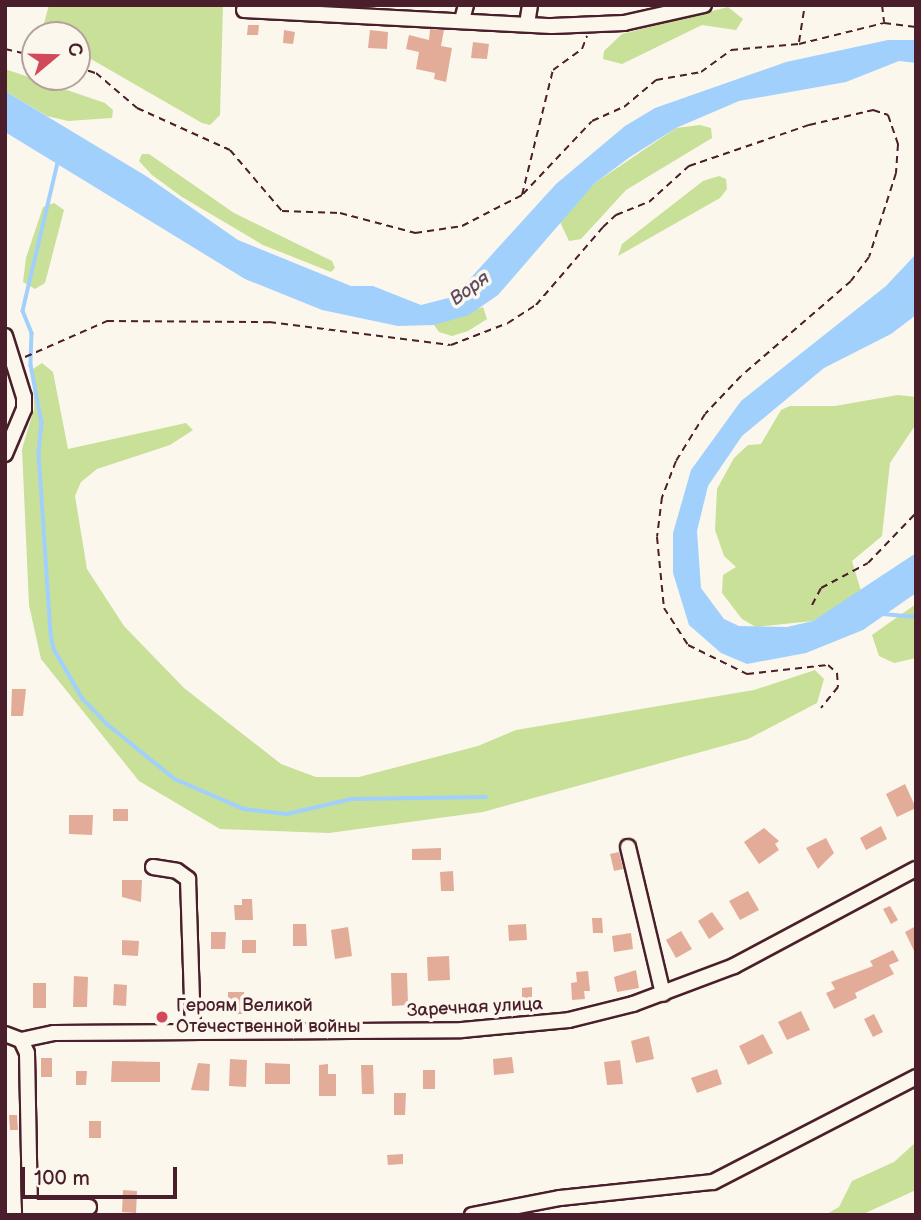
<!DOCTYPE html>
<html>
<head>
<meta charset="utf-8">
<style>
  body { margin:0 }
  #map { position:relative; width:921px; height:1220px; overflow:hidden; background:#fbf7ec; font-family:"Balsamiq Sans",sans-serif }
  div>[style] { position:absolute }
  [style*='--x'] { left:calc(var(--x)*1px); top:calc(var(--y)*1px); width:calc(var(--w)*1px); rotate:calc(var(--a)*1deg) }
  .green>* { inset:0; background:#c8e097 }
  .water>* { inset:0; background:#a2d0fd }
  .stream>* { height:3.5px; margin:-1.75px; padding:0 1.75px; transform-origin:1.75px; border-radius:1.75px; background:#a2d0fd }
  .building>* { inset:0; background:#e3ac98 }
  .path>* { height:2px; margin-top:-1px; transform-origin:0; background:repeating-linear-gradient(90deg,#4a1f2b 0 7px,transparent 0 12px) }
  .roads { filter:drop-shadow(2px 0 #4a1f2b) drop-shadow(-2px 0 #4a1f2b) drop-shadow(0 2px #4a1f2b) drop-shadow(0 -2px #4a1f2b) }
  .minor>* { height:14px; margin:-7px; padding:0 7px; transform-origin:7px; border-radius:7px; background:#fbf7ec }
  .dots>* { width:19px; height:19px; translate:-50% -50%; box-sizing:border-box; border:4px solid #fbf7ec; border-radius:50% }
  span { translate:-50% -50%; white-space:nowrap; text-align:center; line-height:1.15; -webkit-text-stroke:7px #fbf7ec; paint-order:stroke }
  .poi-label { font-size:18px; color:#4a1f2b }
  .left { translate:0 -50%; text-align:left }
  .street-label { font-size:18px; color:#4a1f2b }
  .water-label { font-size:19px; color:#604b60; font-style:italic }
  .frame { position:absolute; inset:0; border:7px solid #4a1f2b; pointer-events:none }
  .north { position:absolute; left:21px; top:21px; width:70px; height:70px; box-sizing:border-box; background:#fbf7ec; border:2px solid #b4a19f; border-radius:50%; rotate:71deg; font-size:19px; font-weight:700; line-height:28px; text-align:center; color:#4a1f2b }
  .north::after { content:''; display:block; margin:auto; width:24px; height:32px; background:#d1495b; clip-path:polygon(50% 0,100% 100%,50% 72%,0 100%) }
  .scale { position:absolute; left:21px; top:1167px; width:156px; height:32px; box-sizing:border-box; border:4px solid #4a1f2b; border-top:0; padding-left:9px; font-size:21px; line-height:24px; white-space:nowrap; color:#4a1f2b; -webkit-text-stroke:5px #fbf7ec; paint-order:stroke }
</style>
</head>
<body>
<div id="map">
  <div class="green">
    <div style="clip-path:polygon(49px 5px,223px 5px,220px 115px,210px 125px,202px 123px,77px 51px,77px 35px,52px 35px,43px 27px)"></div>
    <div style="clip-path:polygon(728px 7px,743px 19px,736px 30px,702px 25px,622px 64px,603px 59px,604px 51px,622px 34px)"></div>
    <div style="clip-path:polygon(5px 69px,105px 103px,113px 110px,112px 118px,68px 121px,47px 116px,5px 91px)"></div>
    <div style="clip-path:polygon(700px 125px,711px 128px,712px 138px,626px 190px,581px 239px,569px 241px,560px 222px,595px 183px,676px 128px)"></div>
    <div style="clip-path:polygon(142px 154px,149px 154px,234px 213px,332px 261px,335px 268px,331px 272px,263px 245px,182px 197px,152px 175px,139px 161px)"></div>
    <div style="clip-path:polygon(719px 176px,726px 179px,727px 189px,720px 198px,618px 256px,622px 244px,703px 181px)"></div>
    <div style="clip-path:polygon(54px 203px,64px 210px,45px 283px,35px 289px,23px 282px,26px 258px,43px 207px)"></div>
    <div style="clip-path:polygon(483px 307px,487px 319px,468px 331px,452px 336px,439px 332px,434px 325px)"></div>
    <div style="clip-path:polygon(42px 363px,53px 372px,68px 449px,186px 423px,193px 430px,170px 445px,97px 469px,81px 482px,75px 496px,87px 569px,124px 626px,184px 688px,281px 764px,316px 777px,359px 777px,478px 746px,516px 730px,754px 690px,815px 670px,824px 679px,817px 703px,748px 739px,483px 812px,329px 833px,220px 829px,139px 781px,41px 659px,29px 605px,22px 449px,34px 409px,33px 369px)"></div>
    <div style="clip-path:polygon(898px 395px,916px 397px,916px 424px,890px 463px,882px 536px,852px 561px,861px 591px,813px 621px,756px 627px,742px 619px,722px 593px,723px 575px,736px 567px,724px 556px,715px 530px,717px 489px,734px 458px,748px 445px,761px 444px,781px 410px,790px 406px,835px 406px)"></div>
    <div style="clip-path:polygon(916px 604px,916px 658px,894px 663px,879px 656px,872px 635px)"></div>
    <div style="clip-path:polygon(916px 1142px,916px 1190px,861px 1215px,825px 1215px,839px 1207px,852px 1181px,894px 1162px)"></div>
  </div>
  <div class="water">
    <div style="clip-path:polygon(888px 40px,916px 40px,916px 63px,899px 61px,846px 82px,739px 101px,676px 128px,630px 157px,595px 183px,498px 295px,469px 315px,434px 325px,398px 326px,322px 310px,245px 279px,5px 132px,5px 91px,146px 176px,238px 240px,351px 286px,373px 286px,421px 305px,448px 298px,466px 283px,556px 184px,625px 126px,655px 108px,786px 62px)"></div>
    <div style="clip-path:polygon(916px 254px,916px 315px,891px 334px,824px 368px,742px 436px,708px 486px,697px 531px,701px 588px,724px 619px,739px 626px,787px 627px,813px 621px,916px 553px,916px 593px,863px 630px,806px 653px,747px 664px,721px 653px,689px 625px,673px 573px,673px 533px,691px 470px,741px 401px,886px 286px)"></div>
  </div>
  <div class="stream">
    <div style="--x:58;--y:163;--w:152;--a:103.3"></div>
    <div style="--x:23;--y:311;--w:24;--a:68"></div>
    <div style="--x:32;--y:333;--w:32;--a:92"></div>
    <div style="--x:31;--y:365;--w:59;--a:79.3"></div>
    <div style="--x:42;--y:423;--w:30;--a:96"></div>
    <div style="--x:39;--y:453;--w:181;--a:86.2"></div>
    <div style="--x:51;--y:634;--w:15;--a:79"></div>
    <div style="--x:54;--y:649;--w:58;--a:59.9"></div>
    <div style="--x:83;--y:699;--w:35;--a:46"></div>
    <div style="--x:107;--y:724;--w:87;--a:39"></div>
    <div style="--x:175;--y:779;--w:75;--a:23.5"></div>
    <div style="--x:244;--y:809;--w:43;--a:6.6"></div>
    <div style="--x:287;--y:814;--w:67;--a:-13"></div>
    <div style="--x:352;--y:799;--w:134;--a:-0.9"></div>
    <div style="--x:883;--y:614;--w:33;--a:5"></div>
  </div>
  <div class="building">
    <div style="clip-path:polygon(248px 25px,259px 25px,258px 35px,247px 35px)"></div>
    <div style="clip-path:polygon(430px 29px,444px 30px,441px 46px,452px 48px,446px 82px,434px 79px,435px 73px,416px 69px,419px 52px,406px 49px,409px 35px,429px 40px)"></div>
    <div style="clip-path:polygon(284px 30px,295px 32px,293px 44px,283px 43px)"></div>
    <div style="clip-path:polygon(370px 30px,388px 32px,387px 49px,368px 48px)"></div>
    <div style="clip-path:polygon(473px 42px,489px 44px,487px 59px,471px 58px)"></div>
    <div style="clip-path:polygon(12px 689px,26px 689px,23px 716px,11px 716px)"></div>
    <div style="clip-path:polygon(905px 784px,916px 808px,897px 817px,886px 794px)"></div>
    <div style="clip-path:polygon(113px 809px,128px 809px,128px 821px,113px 821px)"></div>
    <div style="clip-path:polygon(69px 815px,93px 815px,92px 835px,69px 834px)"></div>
    <div style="clip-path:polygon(881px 826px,887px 839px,866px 850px,860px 838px)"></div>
    <div style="clip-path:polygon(764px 828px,779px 841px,775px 844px,779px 850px,759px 864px,744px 842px)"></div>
    <div style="clip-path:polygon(826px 838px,834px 853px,818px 869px,806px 848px)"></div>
    <div style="clip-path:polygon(441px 848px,441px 860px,412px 860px,412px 849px)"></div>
    <div style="clip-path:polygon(619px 852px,623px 869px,614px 871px,610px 854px)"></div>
    <div style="clip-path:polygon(453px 871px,454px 891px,441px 891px,440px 872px)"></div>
    <div style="clip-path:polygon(122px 880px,142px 880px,141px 902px,122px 897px)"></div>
    <div style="clip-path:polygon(748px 891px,759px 910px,740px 920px,729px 901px)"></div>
    <div style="clip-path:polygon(242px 899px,252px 899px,253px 920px,235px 920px,234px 905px,242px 905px)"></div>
    <div style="clip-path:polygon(890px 906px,898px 920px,891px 924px,883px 909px)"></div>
    <div style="clip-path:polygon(712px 912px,724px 929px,709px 939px,698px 921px)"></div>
    <div style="clip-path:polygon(592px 918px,602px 918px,603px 933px,593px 933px)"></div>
    <div style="clip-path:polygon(293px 924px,306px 924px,307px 946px,293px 946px)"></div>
    <div style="clip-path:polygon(526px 924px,527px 940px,509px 941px,508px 925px)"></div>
    <div style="clip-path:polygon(916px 926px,916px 955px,905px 932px)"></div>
    <div style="clip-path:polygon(348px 927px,352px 956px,335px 959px,331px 930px)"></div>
    <div style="clip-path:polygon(681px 931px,692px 949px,676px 958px,666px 940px)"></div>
    <div style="clip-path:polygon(211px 932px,226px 932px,225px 949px,211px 949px)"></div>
    <div style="clip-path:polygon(631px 933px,633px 949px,614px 952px,612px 936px)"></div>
    <div style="clip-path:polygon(122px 940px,139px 941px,138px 956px,122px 955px)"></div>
    <div style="clip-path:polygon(242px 940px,256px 940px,256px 953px,242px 953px)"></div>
    <div style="clip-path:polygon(893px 950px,899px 961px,889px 965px,894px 974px,855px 993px,857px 998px,834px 1009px,826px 993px,835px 989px,831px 982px,873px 966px,870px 961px)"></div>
    <div style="clip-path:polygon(449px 956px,450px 980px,428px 981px,427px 957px)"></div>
    <div style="clip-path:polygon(636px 970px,639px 988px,617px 992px,614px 977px)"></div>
    <div style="clip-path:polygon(588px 971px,590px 991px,584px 991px,585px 999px,572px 1000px,571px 983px,577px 982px,576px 972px)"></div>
    <div style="clip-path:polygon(391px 973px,407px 973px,408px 1005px,392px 1006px)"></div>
    <div style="clip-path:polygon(74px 976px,88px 977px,87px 1007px,73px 1007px)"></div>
    <div style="clip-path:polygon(33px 983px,46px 983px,46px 1008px,33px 1008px)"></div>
    <div style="clip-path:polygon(114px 984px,127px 985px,126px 1006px,113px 1005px)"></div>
    <div style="clip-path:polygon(532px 987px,532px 1002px,522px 1002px,522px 988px)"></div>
    <div style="clip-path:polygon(228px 992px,244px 992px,244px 1014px,228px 1014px)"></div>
    <div style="clip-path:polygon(801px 1011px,810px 1030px,787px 1040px,778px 1022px)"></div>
    <div style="clip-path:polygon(874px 1014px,883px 1032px,873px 1037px,864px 1019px)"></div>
    <div style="clip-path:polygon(763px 1034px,773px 1053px,748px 1065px,739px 1046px)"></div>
    <div style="clip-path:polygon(649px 1036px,654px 1059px,636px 1063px,631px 1041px)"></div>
    <div style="clip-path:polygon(512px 1057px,514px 1073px,494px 1075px,493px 1059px)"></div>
    <div style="clip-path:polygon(41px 1058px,52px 1058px,52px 1077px,41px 1077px)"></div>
    <div style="clip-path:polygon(230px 1059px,247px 1060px,246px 1087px,229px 1086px)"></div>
    <div style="clip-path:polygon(620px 1060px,623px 1084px,607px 1085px,604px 1062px)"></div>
    <div style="clip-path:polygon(112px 1061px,160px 1062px,160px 1082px,111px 1082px)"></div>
    <div style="clip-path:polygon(198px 1063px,210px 1064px,209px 1091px,191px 1090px)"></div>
    <div style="clip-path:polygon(265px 1063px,290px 1064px,290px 1084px,265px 1084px)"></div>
    <div style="clip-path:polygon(328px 1064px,328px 1074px,336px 1074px,336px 1096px,319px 1096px,319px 1065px)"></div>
    <div style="clip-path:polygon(361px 1065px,373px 1065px,374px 1094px,362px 1094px)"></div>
    <div style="clip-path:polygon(717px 1069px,722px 1084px,697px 1093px,691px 1078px)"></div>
    <div style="clip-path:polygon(423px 1070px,435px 1070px,435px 1089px,423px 1089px)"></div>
    <div style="clip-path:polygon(76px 1071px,87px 1071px,86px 1085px,76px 1085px)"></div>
    <div style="clip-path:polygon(394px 1093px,406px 1093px,405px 1115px,394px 1115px)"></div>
    <div style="clip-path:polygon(9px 1115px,17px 1115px,18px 1130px,10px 1130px)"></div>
    <div style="clip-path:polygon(89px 1121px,101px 1121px,101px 1138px,89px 1138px)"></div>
    <div style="clip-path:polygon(403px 1154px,403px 1164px,388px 1165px,387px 1155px)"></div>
    <div style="clip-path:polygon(123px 1190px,137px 1191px,136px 1213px,122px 1212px)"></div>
  </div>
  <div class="path">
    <div style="--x:882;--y:5;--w:17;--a:83"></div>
    <div style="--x:799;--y:42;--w:37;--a:-81"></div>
    <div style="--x:5;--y:49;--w:31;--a:13"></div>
    <div style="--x:77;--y:67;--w:20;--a:18"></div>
    <div style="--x:96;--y:73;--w:54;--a:40.5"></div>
    <div style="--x:137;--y:108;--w:102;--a:24.3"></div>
    <div style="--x:230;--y:150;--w:80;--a:49.6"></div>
    <div style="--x:282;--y:211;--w:58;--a:2"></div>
    <div style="--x:340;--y:213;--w:78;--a:14.9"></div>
    <div style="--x:415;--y:233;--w:48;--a:-8.5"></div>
    <div style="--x:462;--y:226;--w:68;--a:-27.3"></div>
    <div style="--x:522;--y:195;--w:129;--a:-76.1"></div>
    <div style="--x:553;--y:70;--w:36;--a:-36"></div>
    <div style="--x:582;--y:49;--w:14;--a:-69"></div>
    <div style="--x:523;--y:194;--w:100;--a:-46.6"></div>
    <div style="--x:592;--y:121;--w:35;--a:-24"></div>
    <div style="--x:624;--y:107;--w:42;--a:-40.2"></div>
    <div style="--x:656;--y:80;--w:46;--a:-10.1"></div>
    <div style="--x:701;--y:72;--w:37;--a:-36"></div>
    <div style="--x:731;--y:50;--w:68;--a:-5"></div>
    <div style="--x:799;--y:44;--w:88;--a:-13.9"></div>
    <div style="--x:884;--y:23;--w:32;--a:7"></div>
    <div style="--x:25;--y:357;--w:90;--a:-23.7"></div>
    <div style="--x:107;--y:321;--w:162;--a:0.4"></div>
    <div style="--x:269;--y:322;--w:183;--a:7.2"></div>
    <div style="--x:451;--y:345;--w:61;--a:-21.1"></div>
    <div style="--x:508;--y:323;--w:33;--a:-33"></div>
    <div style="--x:536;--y:305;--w:103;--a:-49.3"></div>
    <div style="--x:603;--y:227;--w:18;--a:-43"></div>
    <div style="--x:616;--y:215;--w:35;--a:-22"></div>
    <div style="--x:649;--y:202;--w:54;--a:-42"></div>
    <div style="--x:689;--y:166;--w:127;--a:-18.9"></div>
    <div style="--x:809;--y:125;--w:66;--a:-13.2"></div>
    <div style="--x:873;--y:110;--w:16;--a:18"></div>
    <div style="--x:888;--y:115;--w:31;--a:71"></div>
    <div style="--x:898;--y:144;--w:29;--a:94"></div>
    <div style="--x:896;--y:173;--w:88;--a:107.8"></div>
    <div style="--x:869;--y:257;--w:30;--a:127"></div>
    <div style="--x:851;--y:281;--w:145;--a:139.2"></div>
    <div style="--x:741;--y:376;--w:52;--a:133.5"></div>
    <div style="--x:705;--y:414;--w:55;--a:121.7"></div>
    <div style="--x:676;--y:461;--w:39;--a:111"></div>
    <div style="--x:662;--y:497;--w:40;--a:97.1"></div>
    <div style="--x:657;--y:537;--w:71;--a:84.4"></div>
    <div style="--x:664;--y:608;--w:44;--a:57"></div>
    <div style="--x:688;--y:645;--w:66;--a:26.2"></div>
    <div style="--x:747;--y:674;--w:81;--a:-6.3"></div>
    <div style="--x:828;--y:665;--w:12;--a:42"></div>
    <div style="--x:837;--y:673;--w:14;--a:86"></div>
    <div style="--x:838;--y:687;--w:27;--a:129"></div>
    <div style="--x:812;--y:605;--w:19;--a:-62"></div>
    <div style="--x:821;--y:588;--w:53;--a:-28"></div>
    <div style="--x:868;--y:563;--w:69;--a:-46.2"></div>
  </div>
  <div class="roads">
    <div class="minor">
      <div style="--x:244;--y:10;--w:308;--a:3"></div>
      <div style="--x:552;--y:26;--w:72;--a:-2.4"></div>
      <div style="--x:624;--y:23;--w:82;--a:-12.7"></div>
      <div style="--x:462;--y:20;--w:16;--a:-75"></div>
      <div style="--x:527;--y:24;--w:19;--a:-81"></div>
      <div style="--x:5;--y:336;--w:64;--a:72.7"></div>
      <div style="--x:24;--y:397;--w:12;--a:90"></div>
      <div style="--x:24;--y:409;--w:49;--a:112.9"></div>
      <div style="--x:628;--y:847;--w:151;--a:76.6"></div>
      <div style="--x:153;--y:867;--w:24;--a:9"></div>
      <div style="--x:177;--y:871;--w:14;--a:36"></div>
      <div style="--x:188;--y:879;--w:152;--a:88.1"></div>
      <div style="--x:5;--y:1034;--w:17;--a:21"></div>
      <div style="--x:21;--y:1040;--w:34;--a:-12"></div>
      <div style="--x:54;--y:1033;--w:408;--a:-0.4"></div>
      <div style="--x:462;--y:1030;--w:107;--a:-5.3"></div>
      <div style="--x:569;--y:1020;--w:66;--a:-14"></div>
      <div style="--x:633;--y:1004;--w:108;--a:-20.6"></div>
      <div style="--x:734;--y:966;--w:206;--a:-28.1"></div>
      <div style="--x:21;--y:1040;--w:14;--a:65"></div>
      <div style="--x:27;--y:1053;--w:162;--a:88.9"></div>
      <div style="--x:30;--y:1207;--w:59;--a:0"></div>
      <div style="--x:472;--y:1215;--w:90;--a:-10.9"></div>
      <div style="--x:560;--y:1198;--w:154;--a:-6"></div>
      <div style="--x:713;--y:1182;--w:229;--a:-27.3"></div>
    </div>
  </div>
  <div class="dots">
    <div style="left:162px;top:1017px;background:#d1495b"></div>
  </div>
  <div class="poi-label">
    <span class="left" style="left:176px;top:1017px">Героям Великой<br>Отечественной войны</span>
  </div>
  <div class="street-label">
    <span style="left:475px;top:1008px;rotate:-3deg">Заречная улица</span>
  </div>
  <div class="water-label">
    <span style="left:470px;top:289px;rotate:-36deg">Воря</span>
  </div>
  <div class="frame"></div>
  <div class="north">С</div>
  <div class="scale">100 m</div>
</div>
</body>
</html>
